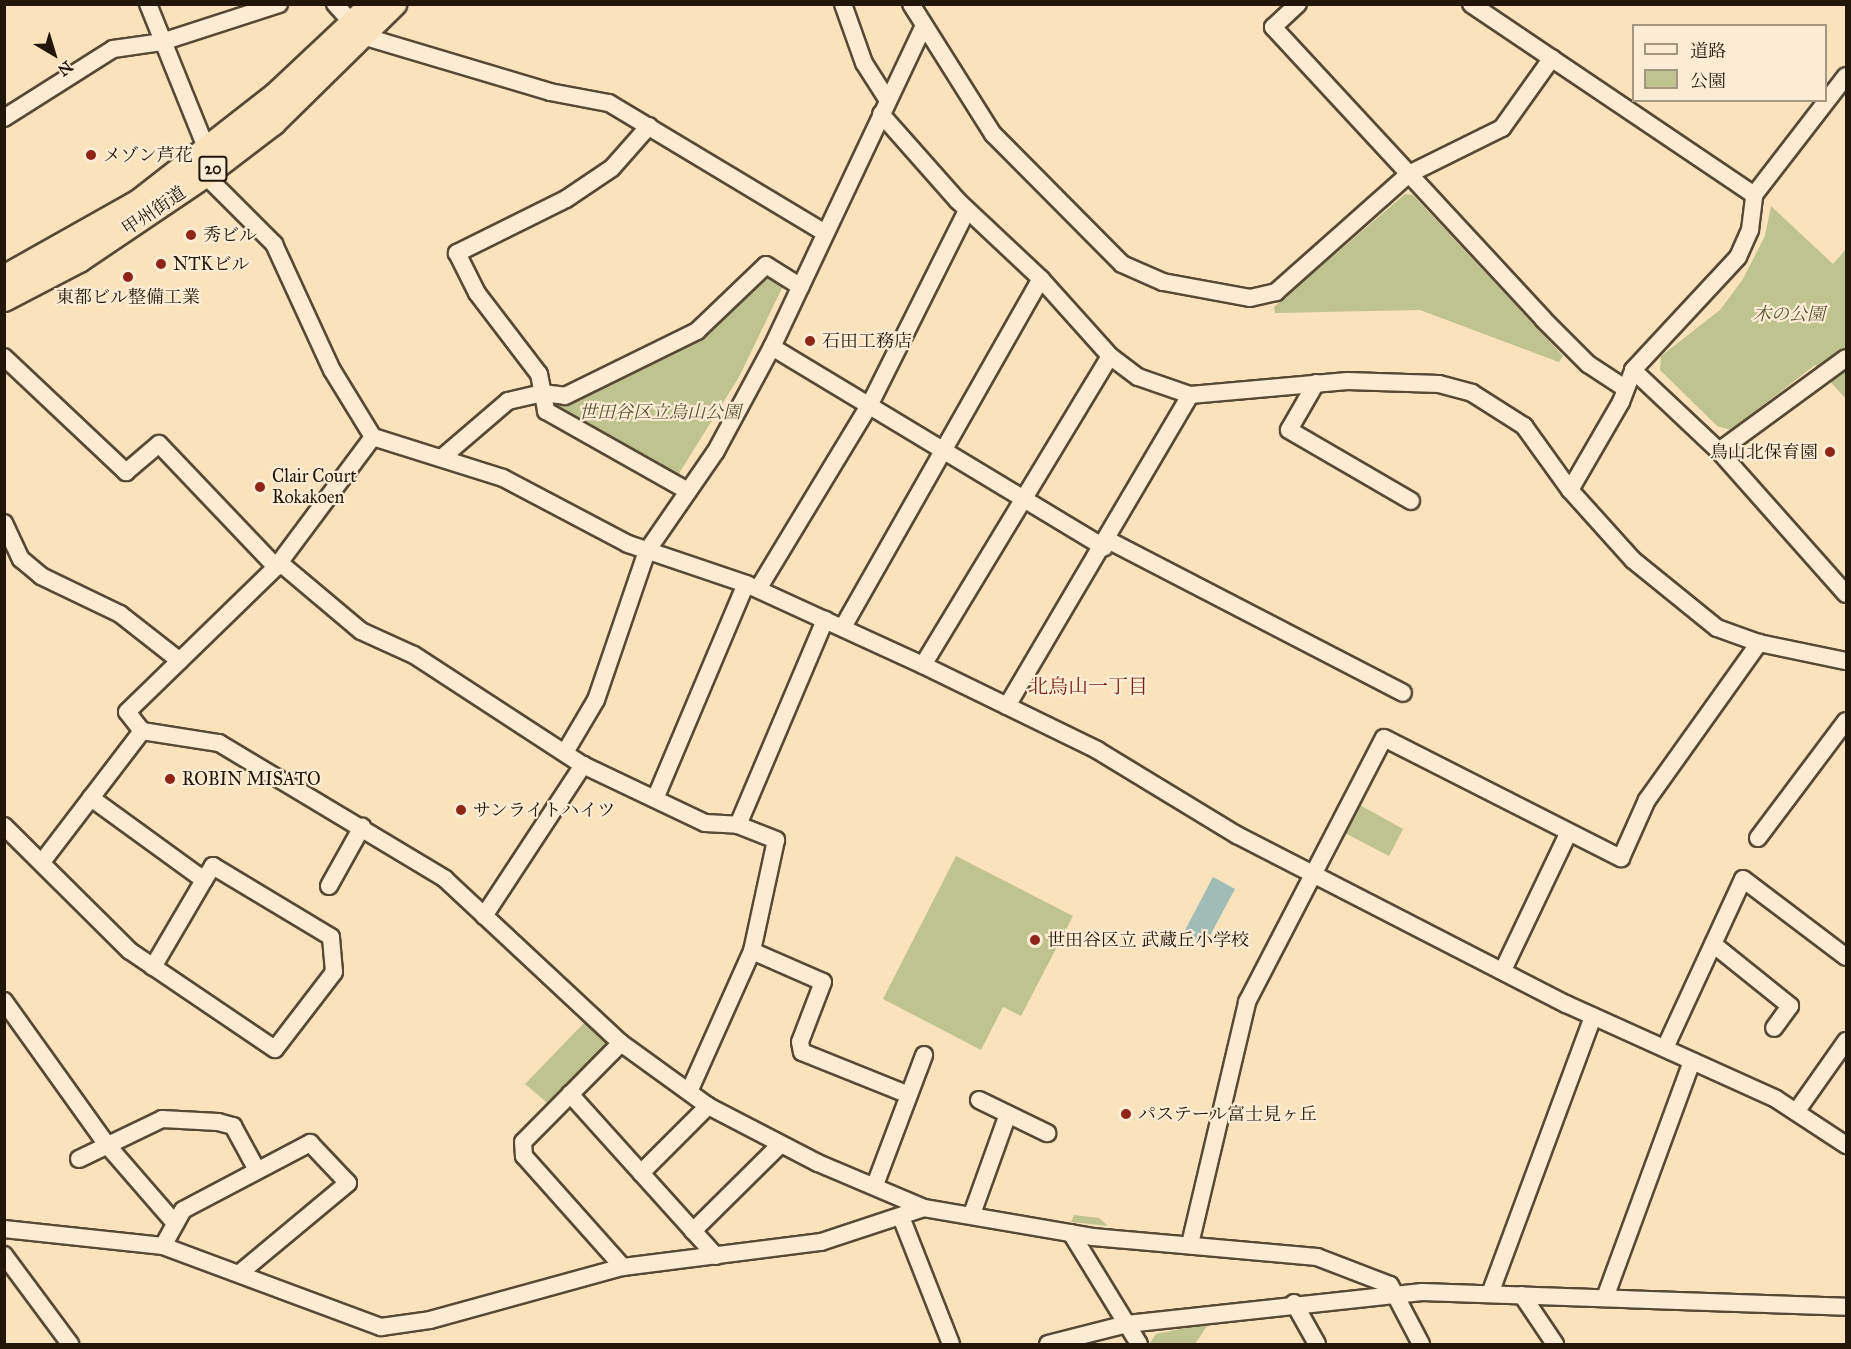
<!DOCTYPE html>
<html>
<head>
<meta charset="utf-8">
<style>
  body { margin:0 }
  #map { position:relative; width:1851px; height:1349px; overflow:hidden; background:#fae2bd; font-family:"IM FELL Great Primer","Noto Serif JP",serif }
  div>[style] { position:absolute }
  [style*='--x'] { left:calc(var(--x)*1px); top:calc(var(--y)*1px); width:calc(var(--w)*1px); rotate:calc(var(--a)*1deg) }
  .green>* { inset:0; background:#bfc390 }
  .water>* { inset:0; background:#9fbdb6 }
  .roads { filter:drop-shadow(2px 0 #584935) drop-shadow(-2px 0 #584935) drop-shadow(0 2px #584935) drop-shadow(0 -2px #584935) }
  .minor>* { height:16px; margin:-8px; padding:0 8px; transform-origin:8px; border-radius:8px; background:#fcecd4 }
  .highway>* { height:24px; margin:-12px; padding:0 12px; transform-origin:12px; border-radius:12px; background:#fae2bd }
  .dots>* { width:16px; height:16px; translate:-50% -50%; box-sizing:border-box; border:3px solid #fcecd4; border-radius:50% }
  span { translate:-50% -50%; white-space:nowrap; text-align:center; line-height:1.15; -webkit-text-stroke:4.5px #fcecd4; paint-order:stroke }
  .shield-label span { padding:2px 4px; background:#fcecd4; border:2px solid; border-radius:4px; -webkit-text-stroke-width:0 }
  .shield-label { font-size:16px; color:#221608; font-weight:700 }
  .poi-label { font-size:18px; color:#221608 }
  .left { translate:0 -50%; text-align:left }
  .right { translate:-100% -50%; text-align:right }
  .street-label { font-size:18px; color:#221608 }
  .park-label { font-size:18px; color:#595338; font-style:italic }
  .neighbourhood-label { font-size:20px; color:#7a1f14 }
  .frame { position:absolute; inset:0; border:6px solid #221608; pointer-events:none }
  .legend { position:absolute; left:1632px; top:24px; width:195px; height:78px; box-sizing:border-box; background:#fcecd4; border:2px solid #a59682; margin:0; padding:8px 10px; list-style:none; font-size:18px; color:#221608 }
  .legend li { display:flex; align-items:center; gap:12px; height:30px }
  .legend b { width:30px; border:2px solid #a59682 }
  .north { position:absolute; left:24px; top:24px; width:60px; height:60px; -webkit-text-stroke:4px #fcecd4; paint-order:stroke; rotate:142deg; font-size:16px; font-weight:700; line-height:24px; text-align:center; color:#221608 }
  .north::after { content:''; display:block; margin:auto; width:21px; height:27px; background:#221608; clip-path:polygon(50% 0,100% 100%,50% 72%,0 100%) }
</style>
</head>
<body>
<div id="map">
  <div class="green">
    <div style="clip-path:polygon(1405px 194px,1413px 195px,1563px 356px,1559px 362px,1420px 310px,1275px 313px,1274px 307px)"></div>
    <div style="clip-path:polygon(1771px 206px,1833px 264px,1846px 249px,1846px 399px,1815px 365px,1731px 430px,1717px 426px,1660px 370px,1661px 356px,1720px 310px,1743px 279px,1765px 236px)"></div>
    <div style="clip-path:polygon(768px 278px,783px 286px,739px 377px,678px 475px,550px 408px,677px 350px)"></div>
    <div style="clip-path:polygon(1358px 804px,1403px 829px,1389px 856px,1343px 832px)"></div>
    <div style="clip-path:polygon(956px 856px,1073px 916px,1021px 1016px,1003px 1007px,981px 1050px,883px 999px)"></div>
    <div style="clip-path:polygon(585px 1022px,609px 1042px,607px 1051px,552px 1107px,525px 1084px)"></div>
    <div style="clip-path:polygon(1074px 1215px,1099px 1218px,1108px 1226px,1071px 1222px)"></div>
    <div style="clip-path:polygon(1209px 1323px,1195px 1344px,1150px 1343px,1156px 1334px)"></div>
  </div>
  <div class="water">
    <div style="clip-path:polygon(1213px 877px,1235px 889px,1205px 945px,1183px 934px)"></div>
  </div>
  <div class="roads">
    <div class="minor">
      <div style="--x:148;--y:4;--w:157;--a:68"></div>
      <div style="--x:335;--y:4;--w:28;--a:48"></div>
      <div style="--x:843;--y:4;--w:63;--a:70.4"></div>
      <div style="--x:864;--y:63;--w:43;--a:57.4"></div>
      <div style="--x:911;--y:4;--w:154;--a:57.8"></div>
      <div style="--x:993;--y:134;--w:183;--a:45.2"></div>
      <div style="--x:1122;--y:264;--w:45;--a:23.7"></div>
      <div style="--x:1163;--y:282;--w:88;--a:10.4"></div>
      <div style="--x:1250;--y:298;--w:27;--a:-13"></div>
      <div style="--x:1276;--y:292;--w:178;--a:-41.6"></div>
      <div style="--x:1409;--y:174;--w:104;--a:-26.3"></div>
      <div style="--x:1502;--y:128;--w:86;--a:-54.5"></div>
      <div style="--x:1298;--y:4;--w:34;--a:137"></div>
      <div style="--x:1273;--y:27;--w:398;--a:47.2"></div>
      <div style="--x:1543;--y:319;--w:64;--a:45"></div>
      <div style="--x:1588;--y:364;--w:42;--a:33.3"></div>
      <div style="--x:1471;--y:4;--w:341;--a:34"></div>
      <div style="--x:366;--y:37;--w:192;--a:16.6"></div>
      <div style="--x:550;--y:92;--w:60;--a:10.6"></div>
      <div style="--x:609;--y:103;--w:252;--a:31"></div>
      <div style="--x:881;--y:114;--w:116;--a:48.5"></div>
      <div style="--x:958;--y:201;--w:114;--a:43.2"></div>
      <div style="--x:1041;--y:279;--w:103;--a:48.1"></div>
      <div style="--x:1110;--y:356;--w:35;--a:37"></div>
      <div style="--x:1138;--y:377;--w:55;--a:19.1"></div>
      <div style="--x:1190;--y:395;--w:158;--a:-5.1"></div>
      <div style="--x:1347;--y:381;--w:92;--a:1.9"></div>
      <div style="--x:1439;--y:384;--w:34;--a:15"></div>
      <div style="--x:1472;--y:393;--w:62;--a:32.4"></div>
      <div style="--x:1524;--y:426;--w:79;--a:54.3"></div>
      <div style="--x:1570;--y:490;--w:94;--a:48"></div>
      <div style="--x:1633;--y:560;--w:108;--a:39"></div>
      <div style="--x:1717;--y:628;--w:45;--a:19.7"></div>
      <div style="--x:1759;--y:643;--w:89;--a:11.7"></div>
      <div style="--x:4;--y:118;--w:129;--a:-32.3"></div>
      <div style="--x:113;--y:49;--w:49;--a:-8.1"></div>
      <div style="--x:162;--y:42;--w:123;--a:-18"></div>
      <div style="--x:649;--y:126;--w:56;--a:131.4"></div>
      <div style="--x:612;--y:168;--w:55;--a:146"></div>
      <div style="--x:566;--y:199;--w:122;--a:153.6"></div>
      <div style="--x:457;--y:253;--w:45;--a:63.4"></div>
      <div style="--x:477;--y:293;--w:102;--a:52.6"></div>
      <div style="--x:539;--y:374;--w:38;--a:79"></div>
      <div style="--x:546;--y:411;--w:163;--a:29.4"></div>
      <div style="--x:205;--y:175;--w:98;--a:45"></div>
      <div style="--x:274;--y:244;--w:139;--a:65.3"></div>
      <div style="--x:332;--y:370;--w:79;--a:58.5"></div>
      <div style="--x:772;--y:347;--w:388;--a:31.1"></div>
      <div style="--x:4;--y:357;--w:168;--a:43.3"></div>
      <div style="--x:126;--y:472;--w:43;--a:-40.3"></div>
      <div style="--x:159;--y:444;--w:170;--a:46.4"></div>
      <div style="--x:1633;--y:370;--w:118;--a:43.3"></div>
      <div style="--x:1719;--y:451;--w:191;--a:48.4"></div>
      <div style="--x:1316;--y:383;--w:54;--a:119.9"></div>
      <div style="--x:1289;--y:430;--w:141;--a:30.2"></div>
      <div style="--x:373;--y:437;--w:136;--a:17.5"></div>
      <div style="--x:503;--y:478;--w:141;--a:27.8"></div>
      <div style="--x:628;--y:544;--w:125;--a:18.7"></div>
      <div style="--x:746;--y:584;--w:195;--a:24.6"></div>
      <div style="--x:923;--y:665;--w:194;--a:26"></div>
      <div style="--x:1097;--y:750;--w:164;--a:31.3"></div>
      <div style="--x:1237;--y:835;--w:370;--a:27.2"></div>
      <div style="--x:1566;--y:1004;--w:230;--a:24.3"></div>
      <div style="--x:1776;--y:1099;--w:84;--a:33.3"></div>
      <div style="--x:1719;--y:451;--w:157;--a:-36.2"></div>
      <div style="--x:445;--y:455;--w:83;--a:-40.6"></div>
      <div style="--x:508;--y:401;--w:35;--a:-13"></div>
      <div style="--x:542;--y:393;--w:23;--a:7"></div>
      <div style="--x:565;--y:396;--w:147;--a:-26.2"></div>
      <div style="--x:697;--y:331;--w:95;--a:-43.7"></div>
      <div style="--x:766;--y:265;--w:41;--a:32.2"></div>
      <div style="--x:1570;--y:490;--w:102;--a:-59.9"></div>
      <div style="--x:1621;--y:402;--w:34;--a:-69"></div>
      <div style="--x:1633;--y:370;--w:154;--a:-47.1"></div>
      <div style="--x:1738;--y:257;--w:30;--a:-66"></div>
      <div style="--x:1750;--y:230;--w:35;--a:-83"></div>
      <div style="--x:1754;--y:195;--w:150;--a:-52.3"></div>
      <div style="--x:4;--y:523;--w:40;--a:65"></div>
      <div style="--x:21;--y:559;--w:26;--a:40"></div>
      <div style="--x:41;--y:576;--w:88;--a:25.7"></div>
      <div style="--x:120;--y:614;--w:76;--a:38.1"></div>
      <div style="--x:1108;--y:540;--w:332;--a:27.4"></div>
      <div style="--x:279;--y:562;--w:107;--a:40.1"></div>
      <div style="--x:361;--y:631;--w:58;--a:24.4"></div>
      <div style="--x:414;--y:655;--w:202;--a:33.1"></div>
      <div style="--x:583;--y:765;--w:135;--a:25.4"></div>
      <div style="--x:705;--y:823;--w:33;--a:3"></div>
      <div style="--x:738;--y:825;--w:41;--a:21.5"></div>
      <div style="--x:776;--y:840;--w:114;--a:102.2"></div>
      <div style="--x:752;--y:951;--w:154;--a:114.1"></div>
      <div style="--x:758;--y:589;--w:216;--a:-58.8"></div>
      <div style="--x:870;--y:404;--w:217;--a:-63.4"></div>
      <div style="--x:843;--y:627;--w:400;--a:-60.4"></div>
      <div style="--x:923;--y:665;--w:361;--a:-58.8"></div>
      <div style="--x:1007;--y:706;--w:361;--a:-59.5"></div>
      <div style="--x:142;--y:731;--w:24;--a:-128"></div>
      <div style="--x:127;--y:712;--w:208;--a:-44.2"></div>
      <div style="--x:276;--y:567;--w:162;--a:-53.3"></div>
      <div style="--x:567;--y:749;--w:57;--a:-59.4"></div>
      <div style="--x:596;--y:700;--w:157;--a:-71.1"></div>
      <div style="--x:647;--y:551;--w:121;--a:-55.4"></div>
      <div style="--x:716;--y:451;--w:118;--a:-61.7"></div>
      <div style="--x:772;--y:347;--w:353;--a:-64.7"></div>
      <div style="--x:655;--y:799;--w:233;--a:-67.1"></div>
      <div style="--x:738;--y:825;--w:223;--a:-67"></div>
      <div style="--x:4;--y:826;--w:177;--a:44.8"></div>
      <div style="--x:130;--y:951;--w:175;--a:34.1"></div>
      <div style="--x:275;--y:1049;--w:97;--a:-52.5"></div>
      <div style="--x:334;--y:972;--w:35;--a:-95"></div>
      <div style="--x:331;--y:937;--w:138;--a:-149"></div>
      <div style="--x:213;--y:866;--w:17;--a:123"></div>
      <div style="--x:204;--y:880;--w:140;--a:-144"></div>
      <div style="--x:1758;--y:838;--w:146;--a:-53.1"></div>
      <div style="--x:42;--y:862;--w:165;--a:-52.6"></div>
      <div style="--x:142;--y:731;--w:78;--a:8.9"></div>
      <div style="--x:219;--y:743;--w:264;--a:31"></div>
      <div style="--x:445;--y:879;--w:241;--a:43"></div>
      <div style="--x:621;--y:1043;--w:107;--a:35.9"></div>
      <div style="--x:708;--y:1106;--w:124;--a:27.4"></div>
      <div style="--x:818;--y:1163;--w:115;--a:23"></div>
      <div style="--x:329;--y:886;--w:68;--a:-60.8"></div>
      <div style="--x:484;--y:916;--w:181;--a:-56.7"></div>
      <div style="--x:1713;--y:944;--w:99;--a:38.8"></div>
      <div style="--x:1790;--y:1006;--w:27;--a:126"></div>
      <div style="--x:752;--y:951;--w:77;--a:23.6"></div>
      <div style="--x:823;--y:982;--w:64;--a:111"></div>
      <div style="--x:800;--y:1042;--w:10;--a:79"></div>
      <div style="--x:802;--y:1052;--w:115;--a:21.9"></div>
      <div style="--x:153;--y:967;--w:101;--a:-59.6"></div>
      <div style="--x:1503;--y:970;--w:151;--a:-64.5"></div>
      <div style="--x:4;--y:1001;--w:178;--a:54.4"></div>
      <div style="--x:108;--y:1146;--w:99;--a:49.1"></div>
      <div style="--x:621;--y:1043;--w:139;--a:134.7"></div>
      <div style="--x:523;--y:1142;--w:14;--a:86"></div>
      <div style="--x:524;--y:1156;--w:149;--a:48.3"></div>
      <div style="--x:1665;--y:1048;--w:186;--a:-65.2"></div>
      <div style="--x:1743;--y:879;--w:129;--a:37.1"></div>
      <div style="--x:570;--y:1094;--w:218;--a:48"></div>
      <div style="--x:979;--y:1100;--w:76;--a:25.9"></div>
      <div style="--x:1796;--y:1112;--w:87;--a:-54.8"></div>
      <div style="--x:79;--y:1159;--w:92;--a:-25.7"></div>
      <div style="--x:162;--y:1119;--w:56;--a:3.1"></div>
      <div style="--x:218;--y:1122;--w:16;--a:15"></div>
      <div style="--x:233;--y:1126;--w:50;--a:61.4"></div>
      <div style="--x:641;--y:1173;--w:95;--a:-45"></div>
      <div style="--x:875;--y:1185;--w:139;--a:-69.3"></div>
      <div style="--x:972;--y:1214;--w:106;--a:-70.2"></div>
      <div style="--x:901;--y:1217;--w:136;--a:68.5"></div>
      <div style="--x:4;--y:1229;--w:160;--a:6.1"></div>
      <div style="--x:163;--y:1246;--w:233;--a:20.4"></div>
      <div style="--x:381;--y:1327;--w:49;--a:-8.1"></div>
      <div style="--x:430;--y:1320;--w:200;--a:-15.4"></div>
      <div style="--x:623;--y:1267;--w:200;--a:-7.2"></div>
      <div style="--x:821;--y:1242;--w:108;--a:-18.3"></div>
      <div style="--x:924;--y:1208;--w:171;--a:9.7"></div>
      <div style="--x:1093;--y:1237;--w:225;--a:5.1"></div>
      <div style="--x:1317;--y:1257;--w:78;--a:21"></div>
      <div style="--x:1390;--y:1285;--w:67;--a:62.3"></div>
      <div style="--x:693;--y:1231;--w:122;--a:-44.7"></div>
      <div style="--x:1071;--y:1233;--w:130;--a:58.5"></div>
      <div style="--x:1190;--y:1244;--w:249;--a:-76.7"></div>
      <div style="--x:1247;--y:1002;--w:297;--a:-62.6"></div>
      <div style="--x:1384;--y:738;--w:266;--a:26.9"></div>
      <div style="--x:1621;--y:858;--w:64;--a:-65.9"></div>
      <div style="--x:1647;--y:800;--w:193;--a:-54.5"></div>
      <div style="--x:163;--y:1246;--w:41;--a:-60.9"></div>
      <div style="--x:183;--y:1210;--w:144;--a:-27.8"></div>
      <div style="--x:310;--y:1143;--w:55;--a:46.5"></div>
      <div style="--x:348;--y:1183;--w:139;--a:140.2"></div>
      <div style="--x:4;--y:1255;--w:111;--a:53.4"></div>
      <div style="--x:1491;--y:1291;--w:293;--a:-69.6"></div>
      <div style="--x:1522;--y:1295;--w:59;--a:56"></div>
      <div style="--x:1606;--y:1295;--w:249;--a:-69.8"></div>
      <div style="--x:1294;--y:1303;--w:47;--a:60.7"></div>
      <div style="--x:1048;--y:1344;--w:81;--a:-14.2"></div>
      <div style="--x:1127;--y:1324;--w:297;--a:-6.2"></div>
      <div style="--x:1422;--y:1292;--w:424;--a:2"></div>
    </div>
    <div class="highway">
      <div style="--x:4;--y:278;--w:155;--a:-29.4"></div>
      <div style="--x:139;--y:202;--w:174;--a:-38"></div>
      <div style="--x:276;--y:95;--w:133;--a:-43.2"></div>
      <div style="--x:4;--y:299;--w:85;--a:-27.5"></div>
      <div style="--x:79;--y:260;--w:152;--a:-34"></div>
      <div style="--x:205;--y:175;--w:86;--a:-37.4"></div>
      <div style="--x:273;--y:123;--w:170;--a:-44.5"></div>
    </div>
  </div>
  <div class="dots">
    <div style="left:91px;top:155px;background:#8f2418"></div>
    <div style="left:191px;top:235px;background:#8f2418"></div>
    <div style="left:161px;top:264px;background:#8f2418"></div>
    <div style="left:128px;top:277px;background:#8f2418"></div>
    <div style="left:810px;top:341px;background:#8f2418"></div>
    <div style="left:1830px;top:452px;background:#8f2418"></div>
    <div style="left:260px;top:487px;background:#8f2418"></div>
    <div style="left:170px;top:779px;background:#8f2418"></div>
    <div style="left:461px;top:810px;background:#8f2418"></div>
    <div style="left:1035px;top:940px;background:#8f2418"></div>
    <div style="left:1126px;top:1114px;background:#8f2418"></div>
  </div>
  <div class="shield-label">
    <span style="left:213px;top:169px">20</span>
  </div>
  <div class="poi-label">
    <span class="left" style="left:103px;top:155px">メゾン芦花</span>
    <span class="left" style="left:203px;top:235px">秀ビル</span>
    <span class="left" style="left:173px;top:264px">NTKビル</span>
    <span style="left:128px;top:297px">東都ビル整備工業</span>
    <span class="left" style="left:822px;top:341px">石田工務店</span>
    <span class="right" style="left:1818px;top:452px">鳥山北保育園</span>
    <span class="left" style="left:272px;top:487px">Clair Court<br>Rokakoen</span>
    <span class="left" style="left:182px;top:779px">ROBIN MISATO</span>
    <span class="left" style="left:473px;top:810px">サンライトハイツ</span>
    <span class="left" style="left:1047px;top:940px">世田谷区立 武蔵丘小学校</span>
    <span class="left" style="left:1138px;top:1114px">パステール富士見ヶ丘</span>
  </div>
  <div class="street-label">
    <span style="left:154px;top:211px;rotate:-34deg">甲州街道</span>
  </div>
  <div class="park-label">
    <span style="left:1789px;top:314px">木の公園</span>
    <span style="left:660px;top:412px">世田谷区立烏山公園</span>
  </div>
  <div class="neighbourhood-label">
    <span style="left:1088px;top:686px">北烏山一丁目</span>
  </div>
  <div class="frame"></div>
  <ul class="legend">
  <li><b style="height:8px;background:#fcecd4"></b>道路</li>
  <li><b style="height:16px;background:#bfc390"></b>公園</li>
  </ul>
  <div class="north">N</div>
</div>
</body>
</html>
